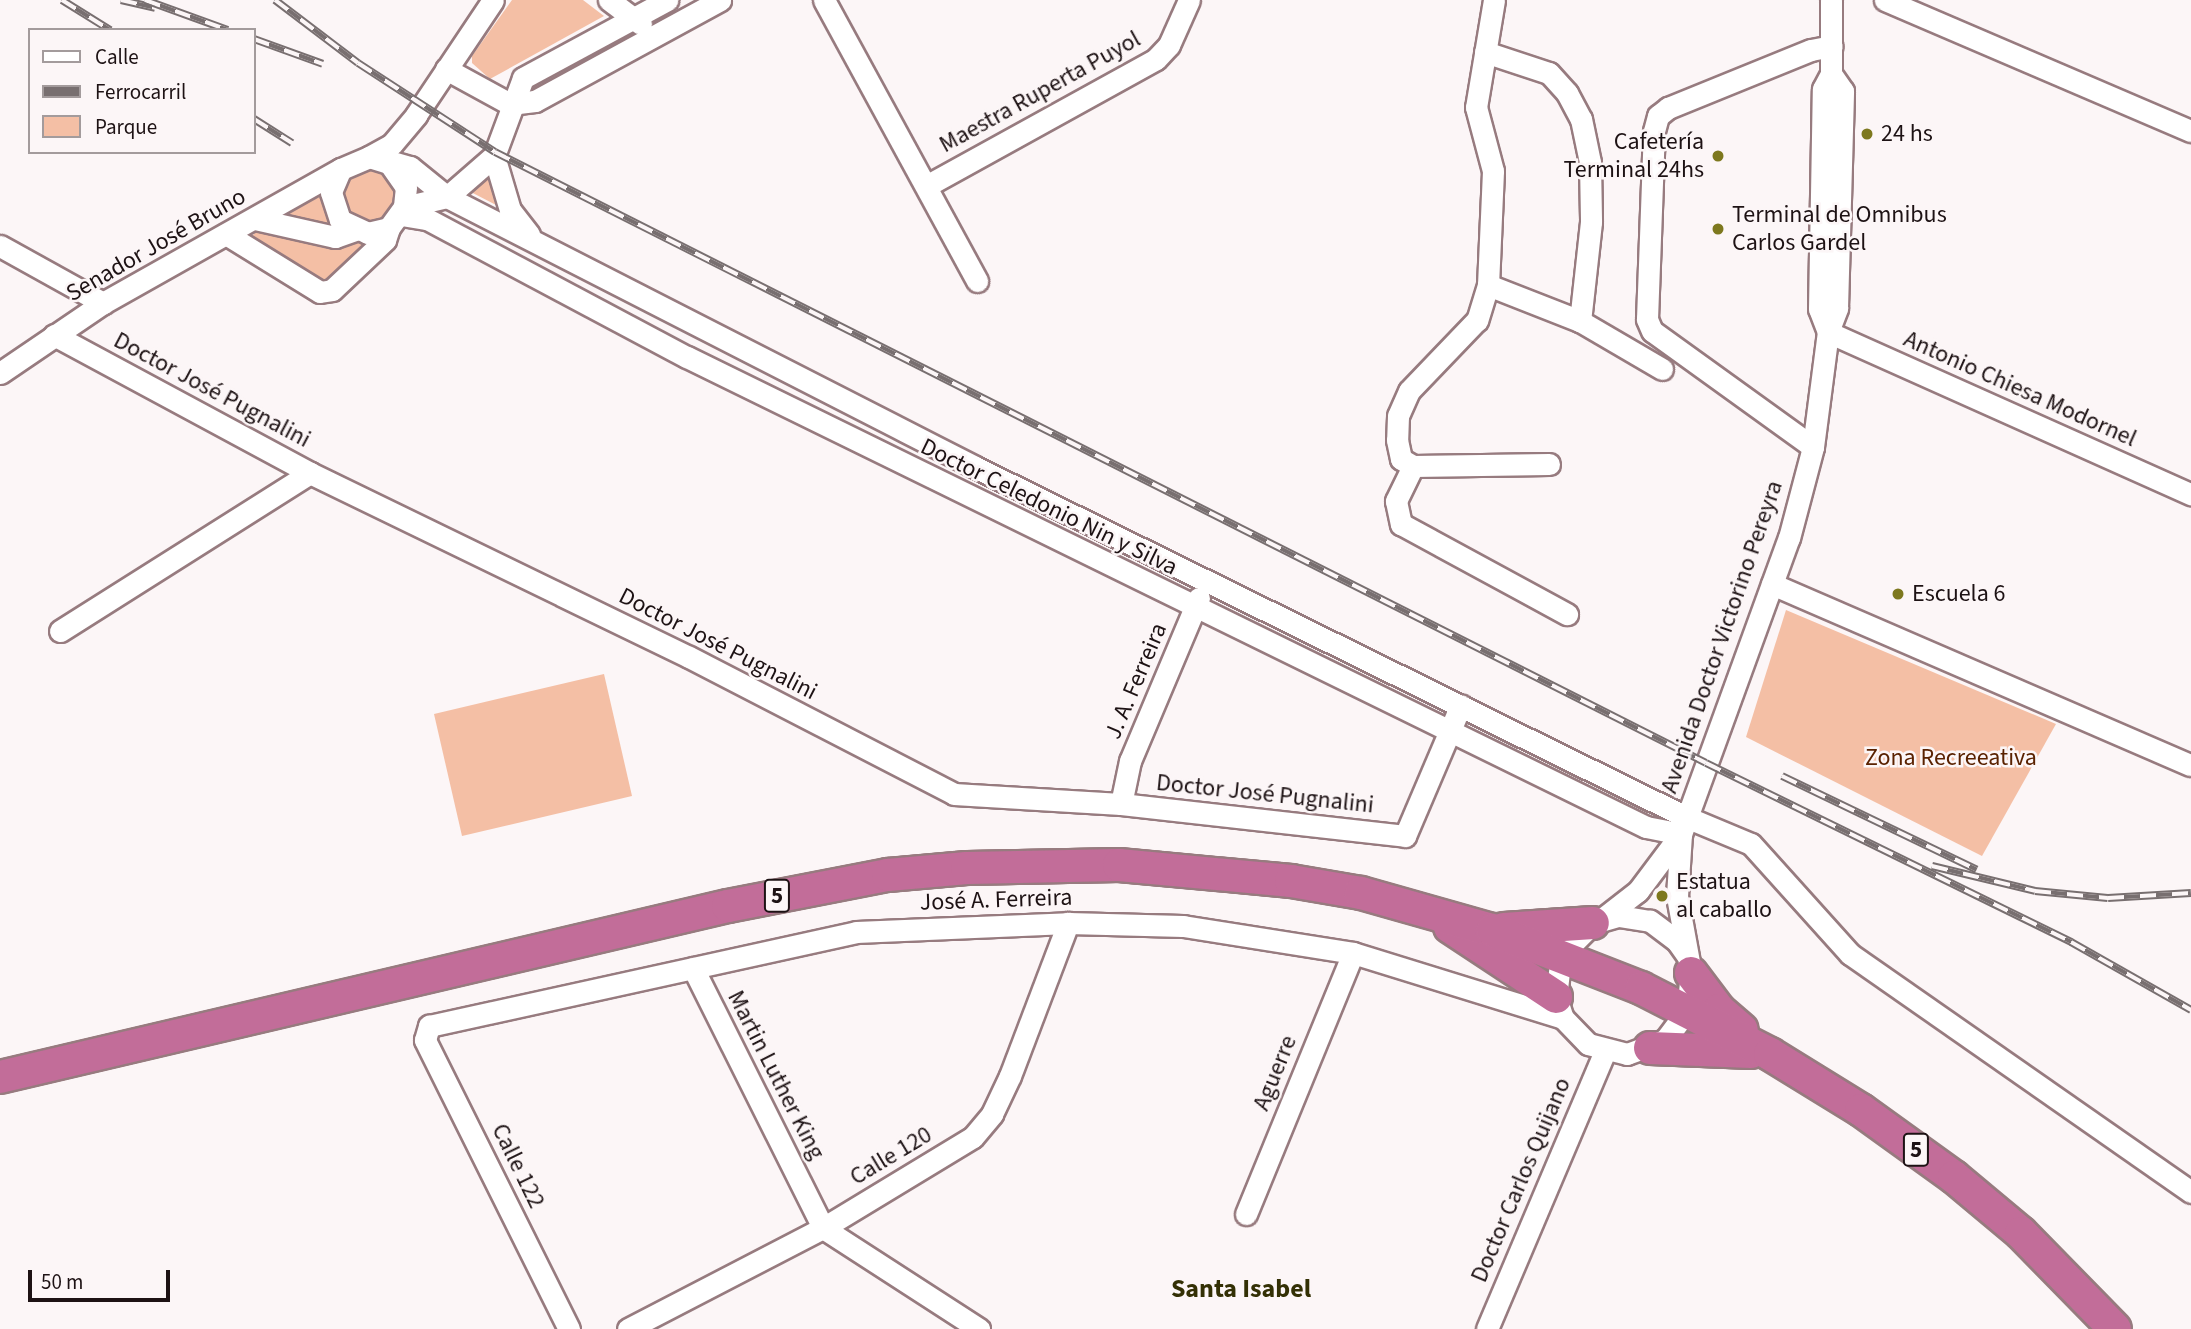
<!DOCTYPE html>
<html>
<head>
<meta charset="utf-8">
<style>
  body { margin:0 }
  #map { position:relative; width:2191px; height:1329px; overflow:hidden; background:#fcf6f7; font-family:"Source Sans 3",sans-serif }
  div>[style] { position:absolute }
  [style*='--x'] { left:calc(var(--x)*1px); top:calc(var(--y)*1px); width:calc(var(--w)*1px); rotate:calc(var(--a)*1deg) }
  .green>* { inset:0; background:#f4bfa5 }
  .round { border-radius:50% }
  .roads { filter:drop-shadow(2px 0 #977b7f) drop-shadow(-2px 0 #977b7f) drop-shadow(0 2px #977b7f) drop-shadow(0 -2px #977b7f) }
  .minor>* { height:21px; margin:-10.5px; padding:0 10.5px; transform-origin:10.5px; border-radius:10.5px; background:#fff }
  .highway>* { height:32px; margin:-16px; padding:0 16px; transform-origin:16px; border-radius:16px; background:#c26d99 }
  .rail>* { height:8px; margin-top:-4px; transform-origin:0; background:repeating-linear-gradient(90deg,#fcf6f7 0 16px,#786f70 0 32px); box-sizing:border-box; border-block:2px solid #786f70 }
  .dots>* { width:19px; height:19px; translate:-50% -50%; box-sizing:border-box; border:4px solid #fcf6f7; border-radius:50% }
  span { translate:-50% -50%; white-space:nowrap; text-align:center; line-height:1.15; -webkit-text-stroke:5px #fcf6f7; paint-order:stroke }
  .shield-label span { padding:2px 5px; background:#fcf6f7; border:2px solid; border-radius:5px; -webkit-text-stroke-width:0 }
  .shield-label { font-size:23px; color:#1d1214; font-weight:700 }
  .street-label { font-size:24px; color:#1d1214 }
  .poi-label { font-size:24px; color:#1d1214 }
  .left { translate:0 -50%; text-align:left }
  .right { translate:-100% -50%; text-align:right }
  .park-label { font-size:24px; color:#5a2200 }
  .neighbourhood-label { font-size:26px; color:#333005; font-weight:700 }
  .legend { position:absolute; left:28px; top:28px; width:228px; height:126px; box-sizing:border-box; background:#fcf6f7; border:2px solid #a39b9c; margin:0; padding:9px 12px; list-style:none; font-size:21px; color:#1d1214 }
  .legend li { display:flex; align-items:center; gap:14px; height:35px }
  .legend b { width:35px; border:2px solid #a39b9c }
  .scale { position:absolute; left:28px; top:1270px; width:142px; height:32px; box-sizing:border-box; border:4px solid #1d1214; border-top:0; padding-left:9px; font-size:21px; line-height:24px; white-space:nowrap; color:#1d1214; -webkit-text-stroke:5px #fcf6f7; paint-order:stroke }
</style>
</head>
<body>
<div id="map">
  <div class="green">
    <div style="clip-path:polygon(512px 0,583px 0,604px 16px,490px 79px,472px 63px,472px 56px)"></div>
    <div class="round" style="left:343px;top:169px;width:52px;height:52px"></div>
    <div style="clip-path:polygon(490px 169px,494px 196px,496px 205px,467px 190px)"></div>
    <div style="clip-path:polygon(322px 191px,329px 228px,272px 217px)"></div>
    <div style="clip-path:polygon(256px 230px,324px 248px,380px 234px,328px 283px,318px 285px,251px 239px)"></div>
    <div style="clip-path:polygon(1786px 610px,2056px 724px,1982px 856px,1746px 737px)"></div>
    <div style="clip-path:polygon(604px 674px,632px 796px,462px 836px,434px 714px)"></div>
  </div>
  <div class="roads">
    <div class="minor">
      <div style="--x:609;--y:0;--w:40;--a:37"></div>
      <div style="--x:824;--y:0;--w:320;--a:61.4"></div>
      <div style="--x:1494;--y:0;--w:109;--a:99.5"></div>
      <div style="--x:1476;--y:107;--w:66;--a:75.1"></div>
      <div style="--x:1493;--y:171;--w:114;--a:92.5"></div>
      <div style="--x:1488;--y:285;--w:37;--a:107"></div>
      <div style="--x:1477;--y:320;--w:98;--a:133.8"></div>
      <div style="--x:1409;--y:391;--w:27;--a:114"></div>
      <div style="--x:1398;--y:416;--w:24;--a:92"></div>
      <div style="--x:1397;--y:440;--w:19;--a:78"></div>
      <div style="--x:1401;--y:459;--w:14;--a:30"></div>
      <div style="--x:1413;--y:466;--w:136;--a:-0.8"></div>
      <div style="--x:1885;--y:0;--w:333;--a:23.2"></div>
      <div style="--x:1485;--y:52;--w:67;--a:18.2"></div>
      <div style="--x:1549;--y:73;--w:27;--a:48"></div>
      <div style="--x:1567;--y:93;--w:30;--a:62"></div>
      <div style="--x:1581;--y:119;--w:44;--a:78.2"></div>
      <div style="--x:1590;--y:162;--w:60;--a:89"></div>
      <div style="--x:1591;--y:222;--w:100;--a:96.3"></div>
      <div style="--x:446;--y:69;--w:73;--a:28.7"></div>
      <div style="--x:510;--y:104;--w:25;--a:-7"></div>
      <div style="--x:535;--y:101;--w:211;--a:-28.6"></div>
      <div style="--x:494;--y:156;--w:56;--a:73.5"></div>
      <div style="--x:510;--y:210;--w:31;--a:52"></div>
      <div style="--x:369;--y:157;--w:26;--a:-29"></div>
      <div style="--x:392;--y:144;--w:38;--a:-50"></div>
      <div style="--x:416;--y:115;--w:138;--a:-56.2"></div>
      <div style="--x:382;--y:159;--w:29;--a:16"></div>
      <div style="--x:410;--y:167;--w:48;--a:39"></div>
      <div style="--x:447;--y:197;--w:593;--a:27.08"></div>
      <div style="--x:975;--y:467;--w:792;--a:26.21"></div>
      <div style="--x:1686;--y:817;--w:70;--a:22.6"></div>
      <div style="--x:1751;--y:844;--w:148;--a:48"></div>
      <div style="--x:1850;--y:954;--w:416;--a:34.9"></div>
      <div style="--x:928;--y:185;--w:260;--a:-28.9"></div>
      <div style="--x:1156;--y:59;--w:19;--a:-47"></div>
      <div style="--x:1169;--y:45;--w:49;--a:-66"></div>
      <div style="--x:404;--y:207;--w:44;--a:-13.1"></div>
      <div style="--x:447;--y:197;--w:62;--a:-41.1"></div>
      <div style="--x:494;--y:156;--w:83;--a:-69.6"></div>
      <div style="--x:523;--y:78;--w:164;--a:-28.4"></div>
      <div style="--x:401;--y:215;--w:26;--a:9"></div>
      <div style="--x:427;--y:219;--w:294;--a:28"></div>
      <div style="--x:687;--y:357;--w:1068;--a:26.11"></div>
      <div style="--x:1646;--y:827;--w:36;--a:11"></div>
      <div style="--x:255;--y:219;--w:82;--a:12.7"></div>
      <div style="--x:335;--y:237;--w:21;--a:-19"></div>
      <div style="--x:226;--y:234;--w:110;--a:31.7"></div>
      <div style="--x:320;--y:292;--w:12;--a:-9"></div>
      <div style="--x:332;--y:290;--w:73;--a:-43.3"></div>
      <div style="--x:385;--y:240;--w:13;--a:-72"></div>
      <div style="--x:0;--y:246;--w:118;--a:29"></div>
      <div style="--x:1488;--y:285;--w:99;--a:21.4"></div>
      <div style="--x:1580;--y:321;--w:95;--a:30.3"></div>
      <div style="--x:1828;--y:332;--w:398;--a:24.1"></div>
      <div style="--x:1828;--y:332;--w:25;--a:-111"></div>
      <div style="--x:1819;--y:309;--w:220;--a:-89"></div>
      <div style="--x:1823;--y:89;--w:17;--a:-62"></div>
      <div style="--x:1831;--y:74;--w:74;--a:-90"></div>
      <div style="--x:54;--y:335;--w:291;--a:28.3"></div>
      <div style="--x:310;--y:473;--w:421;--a:25.9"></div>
      <div style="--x:689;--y:657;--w:298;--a:27.3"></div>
      <div style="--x:954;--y:794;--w:167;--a:3.4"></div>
      <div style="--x:1121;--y:804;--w:286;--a:6.4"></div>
      <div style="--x:1405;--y:836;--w:142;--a:-66.9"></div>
      <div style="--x:0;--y:373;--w:125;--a:-34.2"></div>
      <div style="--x:103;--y:303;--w:273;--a:-29.4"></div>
      <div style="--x:341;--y:169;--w:30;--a:-23"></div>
      <div style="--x:369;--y:157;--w:21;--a:17"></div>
      <div style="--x:389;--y:163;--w:29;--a:55"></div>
      <div style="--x:406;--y:187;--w:20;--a:96"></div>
      <div style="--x:404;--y:207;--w:26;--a:126"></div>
      <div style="--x:389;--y:228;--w:22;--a:167"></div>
      <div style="--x:368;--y:233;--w:31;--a:-155"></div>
      <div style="--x:340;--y:220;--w:29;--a:-108"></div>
      <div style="--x:331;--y:192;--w:25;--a:-67"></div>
      <div style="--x:1813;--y:447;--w:198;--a:-144.2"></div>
      <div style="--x:1652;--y:331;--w:13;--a:-113"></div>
      <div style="--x:1647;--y:319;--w:188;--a:-87.9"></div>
      <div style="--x:1654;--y:131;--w:16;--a:-75"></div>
      <div style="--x:1658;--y:116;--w:13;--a:-39"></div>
      <div style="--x:1668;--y:108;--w:154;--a:-22.1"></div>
      <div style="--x:1811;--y:50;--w:21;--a:-11"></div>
      <div style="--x:1413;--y:466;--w:39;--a:116"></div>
      <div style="--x:1396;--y:501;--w:24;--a:78"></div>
      <div style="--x:1401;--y:524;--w:189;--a:28.5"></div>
      <div style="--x:1772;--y:584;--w:456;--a:23.4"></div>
      <div style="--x:60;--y:631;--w:296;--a:-32.3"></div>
      <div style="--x:1121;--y:804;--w:44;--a:-78.2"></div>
      <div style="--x:1130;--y:761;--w:177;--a:-67.1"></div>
      <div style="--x:1602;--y:919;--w:46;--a:-37.9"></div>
      <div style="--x:1638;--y:891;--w:70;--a:-53.1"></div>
      <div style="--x:1686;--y:954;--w:16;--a:-125"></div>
      <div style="--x:1677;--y:941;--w:34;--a:-143"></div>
      <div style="--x:1650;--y:921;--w:32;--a:-171"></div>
      <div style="--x:1618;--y:916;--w:26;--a:164"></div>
      <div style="--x:1593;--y:923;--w:45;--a:135"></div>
      <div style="--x:1561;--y:955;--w:42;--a:96.8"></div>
      <div style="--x:1556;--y:997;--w:22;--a:72"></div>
      <div style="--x:1563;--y:1018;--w:36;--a:46"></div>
      <div style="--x:1588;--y:1044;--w:40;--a:14.4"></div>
      <div style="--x:1627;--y:1054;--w:40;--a:-20.2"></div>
      <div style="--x:1665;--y:1040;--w:36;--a:-53"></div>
      <div style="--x:1687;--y:1011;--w:38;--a:-84"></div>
      <div style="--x:1691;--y:973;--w:78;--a:-100.3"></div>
      <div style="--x:1677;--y:896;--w:62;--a:-86.3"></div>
      <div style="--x:1681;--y:834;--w:315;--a:-70"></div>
      <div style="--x:1789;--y:538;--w:94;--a:-75.2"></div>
      <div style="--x:1813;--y:447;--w:116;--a:-82.6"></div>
      <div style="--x:1828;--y:332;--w:26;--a:-69"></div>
      <div style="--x:1837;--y:308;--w:217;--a:-88.4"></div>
      <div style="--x:1843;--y:91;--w:21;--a:-125"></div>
      <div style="--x:693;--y:968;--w:291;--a:63.4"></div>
      <div style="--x:823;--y:1228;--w:186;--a:32.9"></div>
      <div style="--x:1246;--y:1214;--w:282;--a:-67.7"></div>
      <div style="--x:569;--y:1329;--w:323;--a:-116.5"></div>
      <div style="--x:425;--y:1040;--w:15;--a:-74"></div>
      <div style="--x:429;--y:1026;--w:437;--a:-12.4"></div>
      <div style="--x:856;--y:932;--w:212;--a:-2.4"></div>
      <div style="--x:1068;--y:923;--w:115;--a:1.5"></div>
      <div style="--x:1183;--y:926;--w:172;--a:9"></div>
      <div style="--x:1353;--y:953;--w:220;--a:17.2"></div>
      <div style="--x:628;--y:1329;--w:220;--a:-27.4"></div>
      <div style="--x:823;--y:1228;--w:175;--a:-31.2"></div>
      <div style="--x:973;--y:1137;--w:30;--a:-50"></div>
      <div style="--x:992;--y:1114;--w:42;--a:-64.7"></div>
      <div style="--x:1010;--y:1076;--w:164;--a:-69.2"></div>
      <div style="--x:1487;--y:1329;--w:302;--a:-67"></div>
    </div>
    <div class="highway">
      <div style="--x:1450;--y:927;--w:127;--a:33.4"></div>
      <div style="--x:1504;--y:929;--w:89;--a:-3.9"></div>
      <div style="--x:1691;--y:973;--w:46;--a:52.9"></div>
      <div style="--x:1719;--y:1010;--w:30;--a:41"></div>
      <div style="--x:1650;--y:1048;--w:101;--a:2.3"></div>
      <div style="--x:0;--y:1077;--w:748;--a:-13.22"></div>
      <div style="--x:728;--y:906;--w:163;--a:-11"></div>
      <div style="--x:888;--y:875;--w:79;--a:-5.1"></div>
      <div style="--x:967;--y:868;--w:152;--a:-1.1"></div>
      <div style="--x:1119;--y:865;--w:173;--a:5.3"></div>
      <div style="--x:1291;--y:881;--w:71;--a:9.7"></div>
      <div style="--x:1361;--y:893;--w:136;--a:15.8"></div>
      <div style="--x:1492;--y:930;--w:160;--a:21.3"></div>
      <div style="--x:1641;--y:988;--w:145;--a:27.1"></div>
      <div style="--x:1770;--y:1054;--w:107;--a:31.6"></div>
      <div style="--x:1861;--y:1110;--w:115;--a:35.8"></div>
      <div style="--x:1954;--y:1177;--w:87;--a:39.9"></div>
      <div style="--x:2021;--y:1233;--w:134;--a:45.6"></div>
    </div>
  </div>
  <div class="rail">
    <div style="--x:62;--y:0;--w:57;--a:32"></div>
    <div style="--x:121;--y:0;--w:35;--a:13"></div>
    <div style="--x:145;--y:0;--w:88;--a:19.9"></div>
    <div style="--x:275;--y:0;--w:104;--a:37.2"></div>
    <div style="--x:358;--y:63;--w:163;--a:33"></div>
    <div style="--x:495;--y:152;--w:1356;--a:26.77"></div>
    <div style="--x:1706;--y:763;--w:407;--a:26.1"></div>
    <div style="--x:2071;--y:942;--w:138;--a:29.5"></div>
    <div style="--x:254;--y:39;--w:73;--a:19.9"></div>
    <div style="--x:254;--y:119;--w:45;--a:32.3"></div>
    <div style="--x:1782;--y:776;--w:216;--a:25.7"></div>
    <div style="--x:1932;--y:866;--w:106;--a:13.6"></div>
    <div style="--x:2035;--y:891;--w:73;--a:5.5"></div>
    <div style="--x:2108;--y:898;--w:83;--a:-3.4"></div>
  </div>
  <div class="dots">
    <div style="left:1867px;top:134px;background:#7d781e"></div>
    <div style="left:1718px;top:156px;background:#7d781e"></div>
    <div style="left:1718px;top:229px;background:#7d781e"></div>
    <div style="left:1898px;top:594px;background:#7d781e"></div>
    <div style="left:1662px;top:896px;background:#7d781e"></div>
  </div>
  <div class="shield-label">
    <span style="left:777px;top:896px">5</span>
    <span style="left:1916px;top:1150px">5</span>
  </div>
  <div class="street-label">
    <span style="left:1040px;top:92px;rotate:-29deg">Maestra Ruperta Puyol</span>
    <span style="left:156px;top:245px;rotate:-30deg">Senador José Bruno</span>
    <span style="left:2020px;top:389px;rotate:24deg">Antonio Chiesa Modornel</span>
    <span style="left:212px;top:390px;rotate:28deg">Doctor José Pugnalini</span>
    <span style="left:1049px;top:507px;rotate:26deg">Doctor Celedonio Nin y Silva</span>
    <span style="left:1722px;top:637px;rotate:-71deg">Avenida Doctor Victorino Pereyra</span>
    <span style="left:718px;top:644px;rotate:27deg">Doctor José Pugnalini</span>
    <span style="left:1136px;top:681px;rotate:-67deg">J. A. Ferreira</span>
    <span style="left:1265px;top:794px;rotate:6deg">Doctor José Pugnalini</span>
    <span style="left:996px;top:900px;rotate:-2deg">José A. Ferreira</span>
    <span style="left:1275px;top:1073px;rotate:-68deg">Aguerre</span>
    <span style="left:776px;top:1075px;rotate:63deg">Martin Luther King</span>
    <span style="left:891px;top:1156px;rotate:-31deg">Calle 120</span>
    <span style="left:518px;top:1166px;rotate:64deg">Calle 122</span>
    <span style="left:1521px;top:1180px;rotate:-67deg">Doctor Carlos Quijano</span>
  </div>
  <div class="poi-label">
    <span class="left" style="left:1881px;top:134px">24 hs</span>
    <span class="right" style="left:1704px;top:156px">Cafetería<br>Terminal 24hs</span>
    <span class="left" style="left:1732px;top:229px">Terminal de Omnibus<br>Carlos Gardel</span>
    <span class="left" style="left:1912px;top:594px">Escuela 6</span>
    <span class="left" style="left:1676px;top:896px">Estatua<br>al caballo</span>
  </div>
  <div class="park-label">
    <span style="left:1951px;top:758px">Zona Recreeativa</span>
  </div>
  <div class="neighbourhood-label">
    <span style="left:1241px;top:1289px">Santa Isabel</span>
  </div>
  <ul class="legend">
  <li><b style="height:9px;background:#fff"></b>Calle</li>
  <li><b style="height:9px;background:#786f70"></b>Ferrocarril</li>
  <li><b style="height:19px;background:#f4bfa5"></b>Parque</li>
  </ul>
  <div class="scale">50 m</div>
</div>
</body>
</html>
